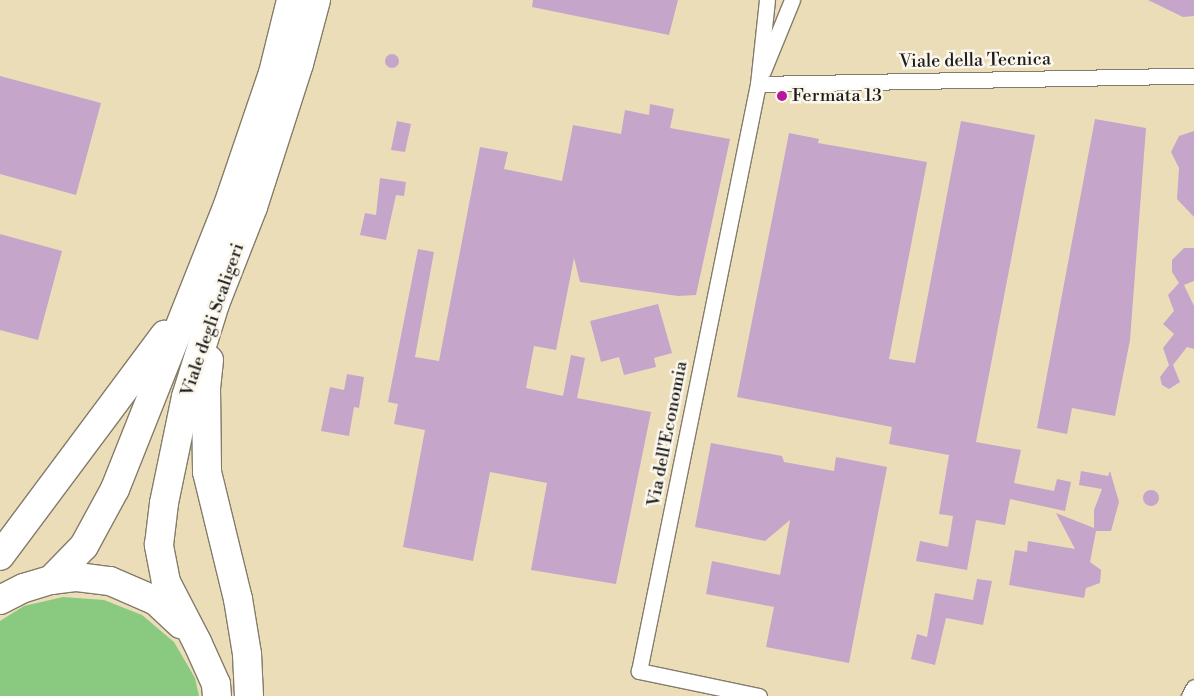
<!DOCTYPE html>
<html>
<head>
<meta charset="utf-8">
<style>
  body { margin:0 }
  #map { position:relative; width:1194px; height:696px; overflow:hidden; background:#ecddb9; font-family:"Libre Bodoni",serif }
  div>[style] { position:absolute }
  [style*='--x'] { left:calc(var(--x)*1px); top:calc(var(--y)*1px); width:calc(var(--w)*1px); rotate:calc(var(--a)*1deg) }
  .green>* { inset:0; background:#8ac980 }
  .building>* { inset:0; background:#c5a5ca }
  .round { border-radius:50% }
  .roads { filter:drop-shadow(1px 0 #847c6a) drop-shadow(-1px 0 #847c6a) drop-shadow(0 1px #847c6a) drop-shadow(0 -1px #847c6a) }
  .street>* { height:15px; margin:-7.5px; padding:0 7.5px; transform-origin:7.5px; border-radius:7.5px; background:#fff }
  .highway>* { height:28px; margin:-14px; padding:0 14px; transform-origin:14px; border-radius:14px; background:#fff }
  .dots>* { width:14px; height:14px; translate:-50% -50%; box-sizing:border-box; border:2px solid #fbf7ec; border-radius:50% }
  span { translate:-50% -50%; white-space:nowrap; text-align:center; line-height:1.15; -webkit-text-stroke:5px #fbf7ec; paint-order:stroke }
  .street-label { font-size:18px; color:#1c1c1c }
  .poi-label { font-size:18px; color:#1c1c1c }
  .left { translate:0 -50%; text-align:left }
</style>
</head>
<body>
<div id="map">
  <div class="green">
    <div style="clip-path:polygon(63px 597px,104px 600px,142px 615px,174px 642px,195px 678px,199px 696px,0 696px,0 621px,24px 606px)"></div>
  </div>
  <div class="building">
    <div style="clip-path:polygon(533px 0,678px 0,669px 35px,532px 7px)"></div>
    <div style="clip-path:polygon(1148px 0,1194px 0,1194px 16px,1183px 17px)"></div>
    <div class="round" style="left:385px;top:54px;width:14px;height:14px"></div>
    <div style="clip-path:polygon(0 76px,101px 103px,76px 195px,0 174px)"></div>
    <div style="clip-path:polygon(650px 104px,674px 109px,670px 128px,730px 139px,696px 295px,678px 296px,580px 282px,574px 258px,556px 350px,534px 346px,526px 388px,563px 396px,571px 355px,585px 358px,577px 398px,651px 412px,616px 584px,531px 570px,547px 483px,490px 472px,473px 561px,403px 547px,425px 430px,394px 424px,398px 404px,388px 402px,418px 249px,434px 252px,415px 357px,439px 361px,480px 147px,508px 152px,504px 169px,562px 181px,573px 125px,621px 134px,625px 110px,649px 115px)"></div>
    <div style="clip-path:polygon(1095px 119px,1146px 128px,1130px 340px,1115px 416px,1072px 408px,1067px 434px,1037px 428px)"></div>
    <div style="clip-path:polygon(397px 121px,411px 124px,405px 152px,391px 150px)"></div>
    <div style="clip-path:polygon(961px 121px,1035px 135px,976px 442px,1021px 450px,1014px 483px,1054px 491px,1057px 479px,1071px 482px,1065px 511px,1010px 499px,1005px 525px,976px 520px,967px 570px,916px 561px,920px 541px,948px 547px,953px 516px,939px 514px,949px 455px,889px 444px,892px 427px,737px 397px,789px 133px,819px 139px,818px 143px,927px 162px,889px 359px,915px 363px)"></div>
    <div style="clip-path:polygon(1194px 131px,1194px 217px,1177px 199px,1179px 168px,1171px 152px,1179px 136px)"></div>
    <div style="clip-path:polygon(380px 178px,406px 182px,404px 196px,396px 195px,386px 240px,360px 235px,365px 213px,376px 215px)"></div>
    <div style="clip-path:polygon(0 234px,62px 251px,38px 340px,0 330px)"></div>
    <div style="clip-path:polygon(1184px 248px,1194px 248px,1194px 281px,1184px 285px,1194px 306px,1194px 349px,1187px 347px,1173px 365px,1180px 382px,1169px 389px,1162px 385px,1160px 377px,1169px 365px,1163px 348px,1174px 334px,1163px 324px,1174px 311px,1168px 295px,1179px 283px,1172px 272px,1172px 260px)"></div>
    <div style="clip-path:polygon(658px 304px,672px 353px,654px 358px,656px 367px,624px 375px,619px 357px,601px 362px,590px 321px)"></div>
    <div style="clip-path:polygon(347px 374px,364px 377px,359px 408px,354px 407px,349px 436px,321px 431px,330px 387px,344px 390px)"></div>
    <div style="clip-path:polygon(711px 443px,782px 456px,784px 462px,834px 471px,836px 457px,887px 467px,849px 663px,766px 647px,774px 607px,706px 594px,712px 561px,780px 575px,790px 520px,765px 541px,695px 527px)"></div>
    <div style="clip-path:polygon(1081px 471px,1108px 476px,1110px 471px,1119px 502px,1111px 531px,1096px 531px,1090px 562px,1101px 570px,1100px 583px,1086px 588px,1084px 598px,1009px 585px,1015px 550px,1027px 552px,1028px 541px,1075px 549px,1056px 513px,1094px 528px,1094px 510px,1102px 489px,1079px 485px)"></div>
    <div class="round" style="left:1143px;top:490px;width:16px;height:16px"></div>
    <div style="clip-path:polygon(977px 579px,992px 581px,983px 625px,946px 618px,935px 665px,911px 659px,917px 634px,927px 637px,935px 593px,973px 600px)"></div>
  </div>
  <div class="roads">
    <div class="street">
      <div style="--x:763;--y:71;--w:77;--a:-67.8"></div>
      <div style="--x:758;--y:84;--w:436;--a:-1.1"></div>
      <div style="--x:759;--y:696;--w:123;--a:-168.2"></div>
      <div style="--x:639;--y:671;--w:599;--a:-78.54"></div>
      <div style="--x:758;--y:84;--w:84;--a:-83.9"></div>
      <div style="--x:1189;--y:696;--w:10;--a:-61"></div>
    </div>
    <div class="highway">
      <div style="--x:209;--y:360;--w:28;--a:96"></div>
      <div style="--x:206;--y:388;--w:84;--a:89.3"></div>
      <div style="--x:207;--y:472;--w:131;--a:76.3"></div>
      <div style="--x:238;--y:599;--w:56;--a:80.7"></div>
      <div style="--x:247;--y:654;--w:42;--a:87.3"></div>
      <div style="--x:0;--y:556;--w:276;--a:-53.3"></div>
      <div style="--x:51;--y:580;--w:47;--a:-45.9"></div>
      <div style="--x:84;--y:546;--w:65;--a:-61.5"></div>
      <div style="--x:115;--y:489;--w:306;--a:-68.3"></div>
      <div style="--x:228;--y:205;--w:139;--a:-71.2"></div>
      <div style="--x:273;--y:73;--w:75;--a:-76.1"></div>
      <div style="--x:0;--y:600;--w:27;--a:-27"></div>
      <div style="--x:24;--y:588;--w:28;--a:-17"></div>
      <div style="--x:51;--y:580;--w:26;--a:-7"></div>
      <div style="--x:77;--y:577;--w:33;--a:7"></div>
      <div style="--x:110;--y:581;--w:50;--a:23.5"></div>
      <div style="--x:156;--y:601;--w:34;--a:43"></div>
      <div style="--x:217;--y:696;--w:12;--a:-95"></div>
      <div style="--x:216;--y:684;--w:46;--a:-114.3"></div>
      <div style="--x:197;--y:642;--w:68;--a:-117.3"></div>
      <div style="--x:166;--y:582;--w:38;--a:-101"></div>
      <div style="--x:159;--y:545;--w:42;--a:-83.2"></div>
      <div style="--x:164;--y:503;--w:108;--a:-78.3"></div>
      <div style="--x:186;--y:397;--w:97;--a:-72.7"></div>
      <div style="--x:215;--y:304;--w:104;--a:-68.6"></div>
      <div style="--x:253;--y:207;--w:150;--a:-72.2"></div>
      <div style="--x:299;--y:64;--w:66;--a:-75.1"></div>
    </div>
  </div>
  <div class="dots">
    <div style="left:782px;top:96px;background:#b5179e"></div>
  </div>
  <div class="street-label">
    <span style="left:975px;top:61px;rotate:-1deg">Viale della Tecnica</span>
    <span style="left:213px;top:320px;rotate:-71deg">Viale degli Scaligeri</span>
    <span style="left:668px;top:434px;rotate:-79deg">Via dell'Economia</span>
  </div>
  <div class="poi-label">
    <span class="left" style="left:792px;top:96px">Fermata 13</span>
  </div>
</div>
</body>
</html>
